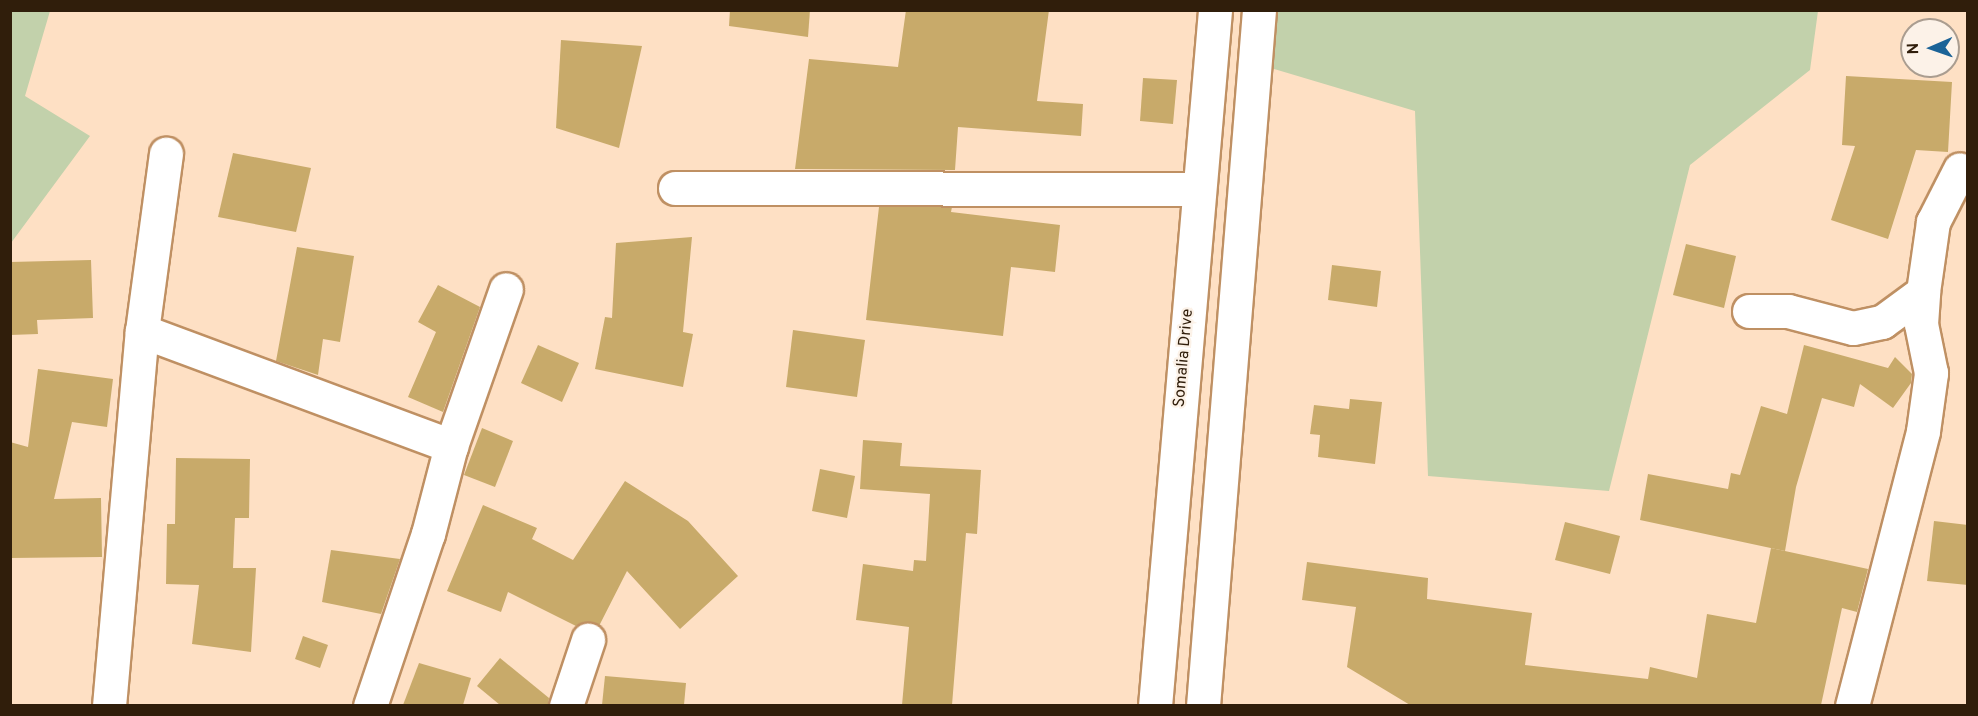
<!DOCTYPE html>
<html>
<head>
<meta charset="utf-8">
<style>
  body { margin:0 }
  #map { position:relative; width:1978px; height:716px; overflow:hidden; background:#fee0c4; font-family:Overpass,sans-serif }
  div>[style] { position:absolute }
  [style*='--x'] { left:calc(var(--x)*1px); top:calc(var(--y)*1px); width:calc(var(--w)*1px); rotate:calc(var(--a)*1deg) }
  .green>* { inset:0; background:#c2d1ab }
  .building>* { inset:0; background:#c8aa6a }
  .roads { filter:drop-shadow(2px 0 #bf9063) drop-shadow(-2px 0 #bf9063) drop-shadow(0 2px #bf9063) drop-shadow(0 -2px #bf9063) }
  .minor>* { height:33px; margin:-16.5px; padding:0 16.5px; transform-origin:16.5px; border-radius:16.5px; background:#fff }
  .major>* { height:33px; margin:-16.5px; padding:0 16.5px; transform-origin:16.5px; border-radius:16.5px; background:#fff }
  span { translate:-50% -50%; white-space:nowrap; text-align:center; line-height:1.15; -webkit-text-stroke:4.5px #fcf2e8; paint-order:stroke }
  .street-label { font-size:16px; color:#301e0b }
  .frame { position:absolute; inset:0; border:12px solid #301e0b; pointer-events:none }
  .north { position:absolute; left:1900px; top:18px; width:60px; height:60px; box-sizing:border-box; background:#fcf2e8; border:2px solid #aa9d90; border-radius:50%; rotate:268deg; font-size:16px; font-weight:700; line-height:24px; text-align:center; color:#301e0b }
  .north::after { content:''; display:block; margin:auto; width:21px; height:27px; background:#1b6397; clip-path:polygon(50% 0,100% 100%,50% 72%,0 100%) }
</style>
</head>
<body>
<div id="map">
  <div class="green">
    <div style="clip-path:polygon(11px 10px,50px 11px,25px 96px,90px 136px,11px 243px)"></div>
    <div style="clip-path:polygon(1259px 11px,1818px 11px,1810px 70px,1690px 165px,1609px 491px,1428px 476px,1415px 111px,1254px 63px)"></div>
  </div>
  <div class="building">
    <div style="clip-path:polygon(730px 10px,810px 10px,808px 37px,729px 26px)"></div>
    <div style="clip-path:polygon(906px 10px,1049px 10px,1037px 101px,1083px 104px,1081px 136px,958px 127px,955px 170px,795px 169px,809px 59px,898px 67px)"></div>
    <div style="clip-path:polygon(561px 40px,642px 46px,619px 148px,556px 128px)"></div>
    <div style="clip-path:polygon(1846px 76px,1952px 82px,1948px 152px,1916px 150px,1888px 239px,1831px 220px,1855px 146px,1842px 145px)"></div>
    <div style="clip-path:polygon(1143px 78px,1177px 80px,1173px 124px,1140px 121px)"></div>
    <div style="clip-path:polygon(233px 153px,311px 168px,296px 232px,218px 217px)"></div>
    <div style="clip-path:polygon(879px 207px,952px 207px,951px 212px,1060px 225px,1055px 272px,1011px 267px,1003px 336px,866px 320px)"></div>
    <div style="clip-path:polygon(692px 237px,683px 332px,693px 334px,683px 387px,595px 369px,605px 317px,612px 318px,616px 243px)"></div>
    <div style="clip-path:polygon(1686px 244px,1736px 256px,1724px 308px,1673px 295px)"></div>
    <div style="clip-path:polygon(297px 247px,354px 256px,340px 342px,323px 339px,318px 375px,276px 361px)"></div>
    <div style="clip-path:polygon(91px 260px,93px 318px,37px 320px,38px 334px,10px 335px,10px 262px)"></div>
    <div style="clip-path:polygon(1332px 265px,1381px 271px,1377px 307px,1328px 300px)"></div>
    <div style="clip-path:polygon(438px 285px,480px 307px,443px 412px,408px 397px,436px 332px,418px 322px)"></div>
    <div style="clip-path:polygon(793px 330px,865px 340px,857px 397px,786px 387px)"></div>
    <div style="clip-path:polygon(538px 345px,579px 363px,562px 402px,521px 383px)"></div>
    <div style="clip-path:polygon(1804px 345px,1888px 368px,1895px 357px,1912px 374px,1911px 383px,1893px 408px,1860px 384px,1854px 407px,1822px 398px,1796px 487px,1785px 551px,1640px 520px,1648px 474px,1728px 489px,1731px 473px,1740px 475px,1761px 406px,1787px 414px)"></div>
    <div style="clip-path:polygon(38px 369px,113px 379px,107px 427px,72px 422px,54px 499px,101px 498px,102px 557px,10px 558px,10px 442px,28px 447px)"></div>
    <div style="clip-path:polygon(1350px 399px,1382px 402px,1375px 464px,1318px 457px,1320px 435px,1310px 434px,1314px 405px,1349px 409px)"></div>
    <div style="clip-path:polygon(482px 428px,513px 441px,495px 487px,464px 475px)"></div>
    <div style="clip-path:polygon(863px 440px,902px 443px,900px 466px,981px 470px,977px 534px,966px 533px,952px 705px,902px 705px,909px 627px,856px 620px,863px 564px,913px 571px,914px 560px,926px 561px,930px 494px,860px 489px)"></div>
    <div style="clip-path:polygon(176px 458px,250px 459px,249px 518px,235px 518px,233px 568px,256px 568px,251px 652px,192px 644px,199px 585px,166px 584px,167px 524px,175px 524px)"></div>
    <div style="clip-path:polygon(820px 469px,855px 476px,847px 518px,812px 511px)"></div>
    <div style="clip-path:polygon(625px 481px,688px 521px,738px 576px,680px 629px,627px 571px,599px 626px,585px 622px,576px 626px,508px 592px,501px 612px,447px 591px,483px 505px,537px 528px,532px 539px,573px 560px)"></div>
    <div style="clip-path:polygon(1934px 521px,1968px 525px,1968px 585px,1927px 581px)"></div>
    <div style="clip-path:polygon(1565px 522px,1620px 536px,1610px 574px,1555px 560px)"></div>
    <div style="clip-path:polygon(1771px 548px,1868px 569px,1857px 612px,1842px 608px,1821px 705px,1410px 705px,1347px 667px,1356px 607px,1302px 600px,1307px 562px,1428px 578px,1427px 599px,1532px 613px,1525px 665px,1648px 679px,1650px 667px,1697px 678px,1707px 614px,1756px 623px)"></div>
    <div style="clip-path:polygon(331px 550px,400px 559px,381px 614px,322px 602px)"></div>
    <div style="clip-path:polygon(303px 636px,328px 645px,320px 668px,295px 659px)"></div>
    <div style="clip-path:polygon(500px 658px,549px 698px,548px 705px,500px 705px,477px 686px)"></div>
    <div style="clip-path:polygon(419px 663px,471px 678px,463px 705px,403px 705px)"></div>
    <div style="clip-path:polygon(605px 676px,686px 683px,684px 705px,602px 705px)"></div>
  </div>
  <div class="roads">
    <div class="minor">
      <div style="--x:675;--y:188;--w:524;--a:0.11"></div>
      <div style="--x:1749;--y:311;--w:39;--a:0"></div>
      <div style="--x:1788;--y:311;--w:67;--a:14.7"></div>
      <div style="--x:1853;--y:328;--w:30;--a:-12"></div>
      <div style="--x:1882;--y:322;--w:51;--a:-36.2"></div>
      <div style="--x:1923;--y:292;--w:71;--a:-81.9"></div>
      <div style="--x:1933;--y:222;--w:59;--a:-63"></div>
      <div style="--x:142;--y:331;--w:330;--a:20.4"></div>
      <div style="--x:109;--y:706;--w:376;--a:-85"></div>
      <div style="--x:142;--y:331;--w:179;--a:-82.3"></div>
      <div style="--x:370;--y:706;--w:182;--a:-71.4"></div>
      <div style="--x:428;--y:534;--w:91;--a:-75.4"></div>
      <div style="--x:451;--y:446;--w:166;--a:-70.7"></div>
      <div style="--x:566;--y:706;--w:70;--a:-71.6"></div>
      <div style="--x:1852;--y:706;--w:284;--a:-75.5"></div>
      <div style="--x:1923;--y:431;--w:59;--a:-82.1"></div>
      <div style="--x:1931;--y:373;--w:50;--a:-101.5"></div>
      <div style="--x:1921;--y:324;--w:32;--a:-86"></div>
    </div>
    <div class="major">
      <div style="--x:1155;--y:706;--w:699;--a:-85.07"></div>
      <div style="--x:1203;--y:706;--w:698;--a:-85.4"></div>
    </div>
  </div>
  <div class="street-label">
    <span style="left:1184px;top:358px;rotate:-85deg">Somalia Drive</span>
  </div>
  <div class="frame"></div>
  <div class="north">N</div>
</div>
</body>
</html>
